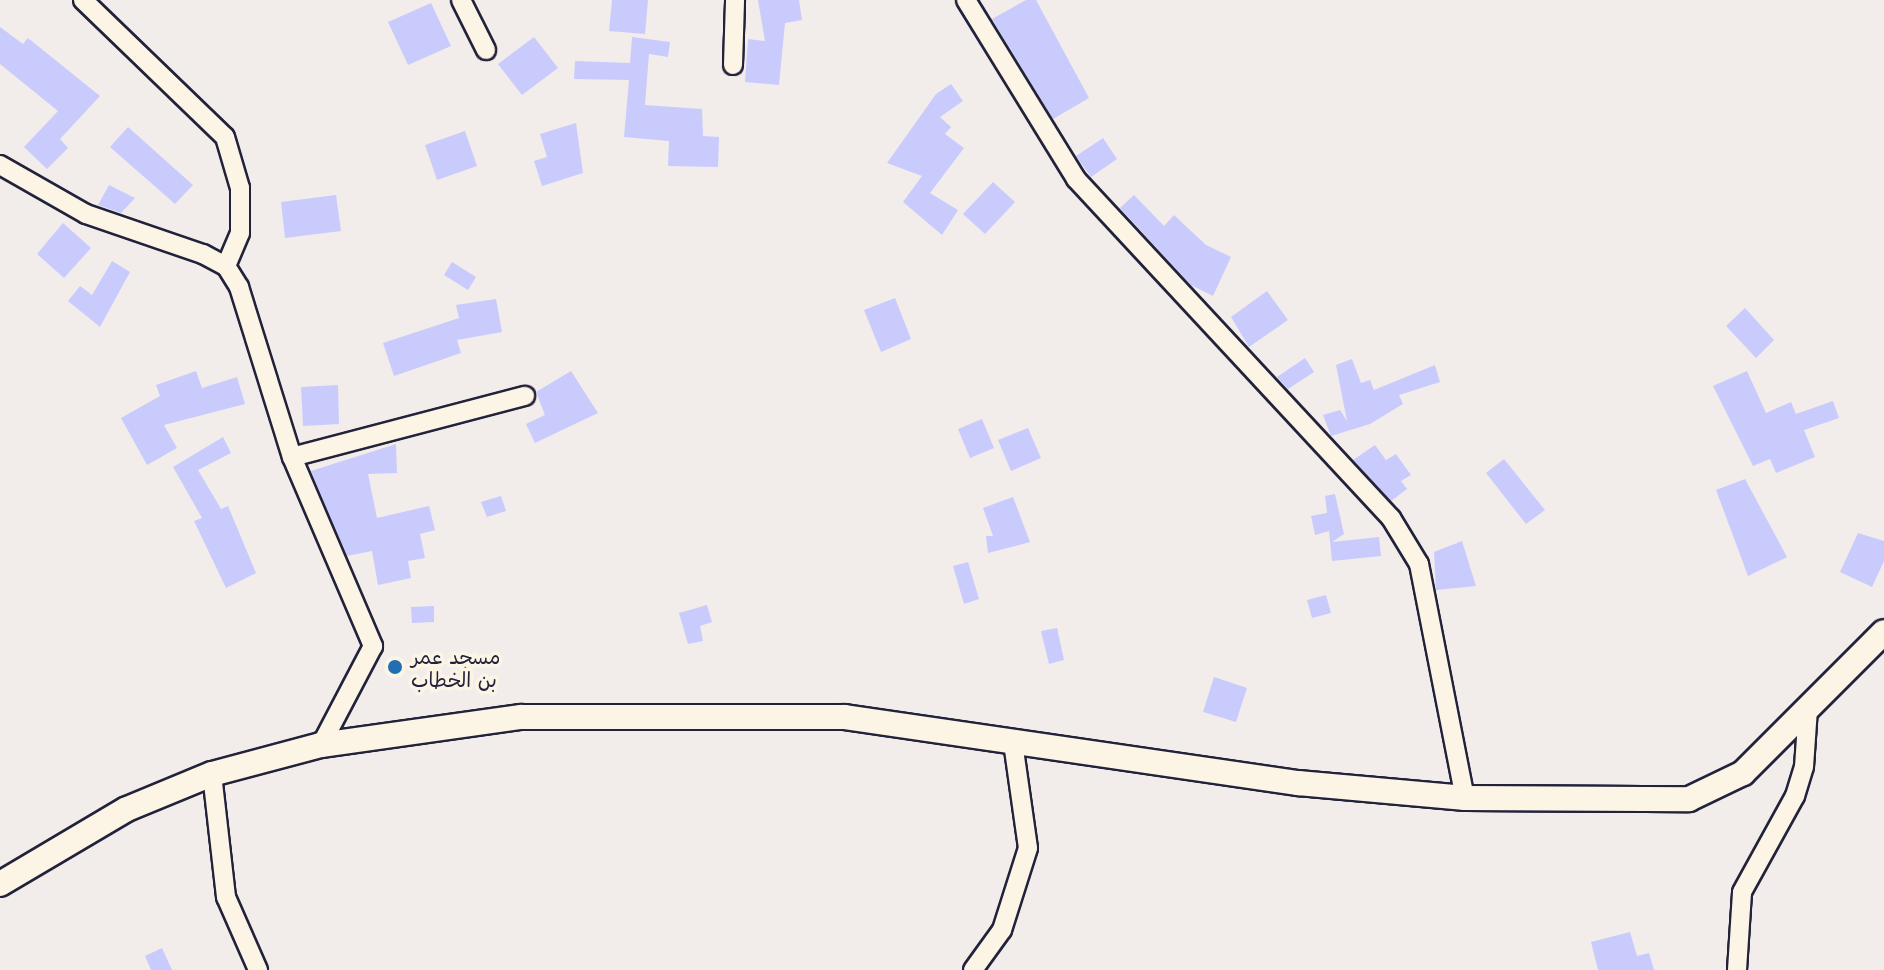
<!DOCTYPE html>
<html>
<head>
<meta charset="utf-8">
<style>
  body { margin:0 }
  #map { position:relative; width:1884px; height:970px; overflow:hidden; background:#f2edea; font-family:"Playpen Sans","Playpen Sans Arabic",sans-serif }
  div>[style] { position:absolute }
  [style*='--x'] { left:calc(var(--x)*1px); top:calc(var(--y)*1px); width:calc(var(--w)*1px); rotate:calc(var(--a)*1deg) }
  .building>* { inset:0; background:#c9cbfd }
  .roads { filter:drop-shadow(2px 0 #22223b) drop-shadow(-2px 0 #22223b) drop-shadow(0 2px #22223b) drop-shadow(0 -2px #22223b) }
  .minor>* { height:18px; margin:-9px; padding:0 9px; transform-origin:9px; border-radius:9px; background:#fcf5e5 }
  .secondary>* { height:24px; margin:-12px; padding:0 12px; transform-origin:12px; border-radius:12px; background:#fcf5e5 }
  .dots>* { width:22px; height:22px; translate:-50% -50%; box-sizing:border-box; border:4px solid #fcf5e5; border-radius:50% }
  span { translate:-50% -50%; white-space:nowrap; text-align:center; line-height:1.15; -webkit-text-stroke:7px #fcf5e5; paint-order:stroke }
  .poi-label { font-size:20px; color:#22223b }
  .left { translate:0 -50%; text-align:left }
</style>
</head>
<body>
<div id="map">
  <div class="building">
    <div style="clip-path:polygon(612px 0,648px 0,645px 34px,609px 31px)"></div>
    <div style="clip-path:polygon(758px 0,799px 0,802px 20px,785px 23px,779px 85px,745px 82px,748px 39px,765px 41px)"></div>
    <div style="clip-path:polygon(1026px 0,1036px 0,1089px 98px,1053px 119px,992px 19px)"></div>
    <div style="clip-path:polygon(431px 3px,451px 46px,408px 65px,388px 22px)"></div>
    <div style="clip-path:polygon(0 27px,23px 44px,28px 38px,100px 96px,60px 139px,68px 148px,47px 169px,24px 147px,58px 111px,0 64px)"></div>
    <div style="clip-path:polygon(534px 37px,558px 68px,522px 95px,498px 64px)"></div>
    <div style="clip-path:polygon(632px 37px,670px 42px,668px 57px,649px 54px,645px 105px,702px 109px,703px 136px,719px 137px,718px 167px,668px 166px,669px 141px,624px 137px,629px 80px,574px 79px,575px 61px,630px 63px)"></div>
    <div style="clip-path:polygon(951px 84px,963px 101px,940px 117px,951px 127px,945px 134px,964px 148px,930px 193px,958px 210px,942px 235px,903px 202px,922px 176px,887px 163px,936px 94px)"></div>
    <div style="clip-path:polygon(576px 123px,583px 173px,542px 186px,534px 161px,547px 157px,540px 134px)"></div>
    <div style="clip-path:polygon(128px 127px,193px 185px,175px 204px,110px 147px)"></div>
    <div style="clip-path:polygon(465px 131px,477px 166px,437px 180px,425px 145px)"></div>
    <div style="clip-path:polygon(1103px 138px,1117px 159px,1091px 177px,1076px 156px)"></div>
    <div style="clip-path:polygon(993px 182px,1015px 202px,985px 234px,963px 214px)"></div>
    <div style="clip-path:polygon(109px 185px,135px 198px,121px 213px,98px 205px)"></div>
    <div style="clip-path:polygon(336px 195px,341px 231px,285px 238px,281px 202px)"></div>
    <div style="clip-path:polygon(1134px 195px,1164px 226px,1174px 215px,1206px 245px,1231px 257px,1213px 296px,1191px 285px,1120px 208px)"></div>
    <div style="clip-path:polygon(63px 223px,91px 248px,64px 278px,37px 254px)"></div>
    <div style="clip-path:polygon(112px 261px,130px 272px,100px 327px,68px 301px,80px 286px,92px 295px)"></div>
    <div style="clip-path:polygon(452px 262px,476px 277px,468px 290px,444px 275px)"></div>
    <div style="clip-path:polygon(1267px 291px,1288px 320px,1249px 347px,1231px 317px)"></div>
    <div style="clip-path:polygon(895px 298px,911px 339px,881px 352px,864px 310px)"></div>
    <div style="clip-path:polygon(496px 299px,502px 332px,457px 340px,461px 353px,394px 376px,383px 343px,459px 318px,456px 305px)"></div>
    <div style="clip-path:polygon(1745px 308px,1774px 340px,1756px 358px,1726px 326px)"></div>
    <div style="clip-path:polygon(1305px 358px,1314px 372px,1288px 389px,1277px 377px)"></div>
    <div style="clip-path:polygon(1352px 359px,1361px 383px,1370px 380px,1374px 390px,1435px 365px,1440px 382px,1399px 395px,1403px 404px,1370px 424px,1331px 436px,1323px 415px,1340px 410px,1347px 421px,1336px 365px)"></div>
    <div style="clip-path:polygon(196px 371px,202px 388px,237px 377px,245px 404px,164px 425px,177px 448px,147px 465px,121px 418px,160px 396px,156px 385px)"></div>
    <div style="clip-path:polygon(571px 371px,598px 413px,535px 443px,526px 424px,545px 415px,536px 392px)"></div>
    <div style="clip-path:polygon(1747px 371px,1766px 413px,1791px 402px,1796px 414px,1833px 401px,1839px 418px,1804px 430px,1815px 457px,1776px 473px,1770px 459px,1753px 466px,1713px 386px)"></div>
    <div style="clip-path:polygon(338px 385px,339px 424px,303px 426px,301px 387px)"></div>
    <div style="clip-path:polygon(982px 419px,994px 448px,970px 458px,958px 429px)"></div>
    <div style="clip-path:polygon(1028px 428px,1041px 458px,1011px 471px,998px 440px)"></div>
    <div style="clip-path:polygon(223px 437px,231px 453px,198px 470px,221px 509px,228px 506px,256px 573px,226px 588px,194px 521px,202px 518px,173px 467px)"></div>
    <div style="clip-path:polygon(396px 444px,397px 473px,368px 474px,377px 518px,429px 506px,435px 530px,420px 534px,425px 558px,408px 561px,411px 578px,378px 585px,372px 551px,347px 556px,311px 471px)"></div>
    <div style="clip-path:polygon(1375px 445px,1386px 460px,1396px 454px,1411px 475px,1401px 481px,1407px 489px,1391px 501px,1353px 460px)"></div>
    <div style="clip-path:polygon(1504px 459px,1545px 510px,1526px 524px,1486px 473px)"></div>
    <div style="clip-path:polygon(1745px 479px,1787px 557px,1748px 576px,1716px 490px)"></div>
    <div style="clip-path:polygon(1335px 494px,1344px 534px,1332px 542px,1379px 537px,1381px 556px,1332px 561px,1329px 531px,1315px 535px,1311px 516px,1327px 513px,1325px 496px)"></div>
    <div style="clip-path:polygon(501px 496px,506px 511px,487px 517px,481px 502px)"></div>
    <div style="clip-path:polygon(1013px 497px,1030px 542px,988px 553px,986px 536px,993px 536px,983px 508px)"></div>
    <div style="clip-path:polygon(1858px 533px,1884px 541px,1884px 561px,1872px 587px,1840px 572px)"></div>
    <div style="clip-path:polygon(1462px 541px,1476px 586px,1436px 590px,1434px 552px)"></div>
    <div style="clip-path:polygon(968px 562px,979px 599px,964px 604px,953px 566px)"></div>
    <div style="clip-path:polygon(1326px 595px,1331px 613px,1312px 618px,1307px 600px)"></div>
    <div style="clip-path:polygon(707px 605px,712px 622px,700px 626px,703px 641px,688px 644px,679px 613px)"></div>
    <div style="clip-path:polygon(434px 606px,434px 622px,412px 623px,411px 607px)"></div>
    <div style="clip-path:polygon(1057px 628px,1064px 660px,1049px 664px,1041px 631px)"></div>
    <div style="clip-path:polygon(1214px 677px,1247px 688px,1236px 722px,1203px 712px)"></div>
    <div style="clip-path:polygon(1630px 932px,1637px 956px,1649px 953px,1654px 970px,1598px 970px,1591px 942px)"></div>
    <div style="clip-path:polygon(162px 948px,172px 970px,151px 970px,145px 956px)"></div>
  </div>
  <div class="roads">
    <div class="minor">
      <div style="--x:83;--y:0;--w:197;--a:44"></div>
      <div style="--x:225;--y:137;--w:53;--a:73.6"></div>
      <div style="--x:240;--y:188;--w:45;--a:90"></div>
      <div style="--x:240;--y:233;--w:36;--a:113"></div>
      <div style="--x:461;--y:0;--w:56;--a:63.4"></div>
      <div style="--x:966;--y:0;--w:210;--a:58.4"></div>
      <div style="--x:1076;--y:179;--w:463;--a:47.1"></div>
      <div style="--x:1391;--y:518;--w:54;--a:58.7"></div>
      <div style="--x:1419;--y:564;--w:238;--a:78.9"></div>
      <div style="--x:733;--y:65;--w:65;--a:-88.2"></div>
      <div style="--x:0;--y:165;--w:99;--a:29.7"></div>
      <div style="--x:86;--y:214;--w:124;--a:18.9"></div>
      <div style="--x:203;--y:254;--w:26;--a:28"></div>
      <div style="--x:226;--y:266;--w:25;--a:58"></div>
      <div style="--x:239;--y:287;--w:178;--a:72.7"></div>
      <div style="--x:292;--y:457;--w:206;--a:66.8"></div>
      <div style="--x:373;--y:646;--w:112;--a:117.7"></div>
      <div style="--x:292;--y:457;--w:241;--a:-14.7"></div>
      <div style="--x:212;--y:774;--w:124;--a:83.5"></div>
      <div style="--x:226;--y:897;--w:80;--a:66.3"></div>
      <div style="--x:973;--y:970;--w:49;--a:-54.1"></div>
      <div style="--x:1002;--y:930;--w:86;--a:-72.4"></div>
      <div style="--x:1028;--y:848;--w:106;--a:-98.1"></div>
      <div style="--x:1737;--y:970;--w:78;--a:-86.3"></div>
      <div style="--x:1742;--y:892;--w:110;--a:-61.1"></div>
      <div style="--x:1795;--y:796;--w:30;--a:-73"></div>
      <div style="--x:1804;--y:767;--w:59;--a:-86.1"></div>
    </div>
    <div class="secondary">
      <div style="--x:0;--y:884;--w:147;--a:-30.6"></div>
      <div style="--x:127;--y:809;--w:92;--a:-22.4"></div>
      <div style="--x:212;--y:774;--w:113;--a:-14.9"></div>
      <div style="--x:321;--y:745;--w:202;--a:-8"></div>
      <div style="--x:521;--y:717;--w:324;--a:0"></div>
      <div style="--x:845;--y:717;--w:458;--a:8.3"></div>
      <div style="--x:1298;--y:783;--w:168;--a:5.1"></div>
      <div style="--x:1465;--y:798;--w:224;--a:0.3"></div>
      <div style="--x:1689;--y:799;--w:60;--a:-25.7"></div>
      <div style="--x:1743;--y:773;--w:199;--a:-45"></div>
    </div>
  </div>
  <div class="dots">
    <div style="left:395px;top:667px;background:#1f6fb2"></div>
  </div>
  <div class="poi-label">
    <span class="left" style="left:411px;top:668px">مسجد عمر<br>بن الخطاب</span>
  </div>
</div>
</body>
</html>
